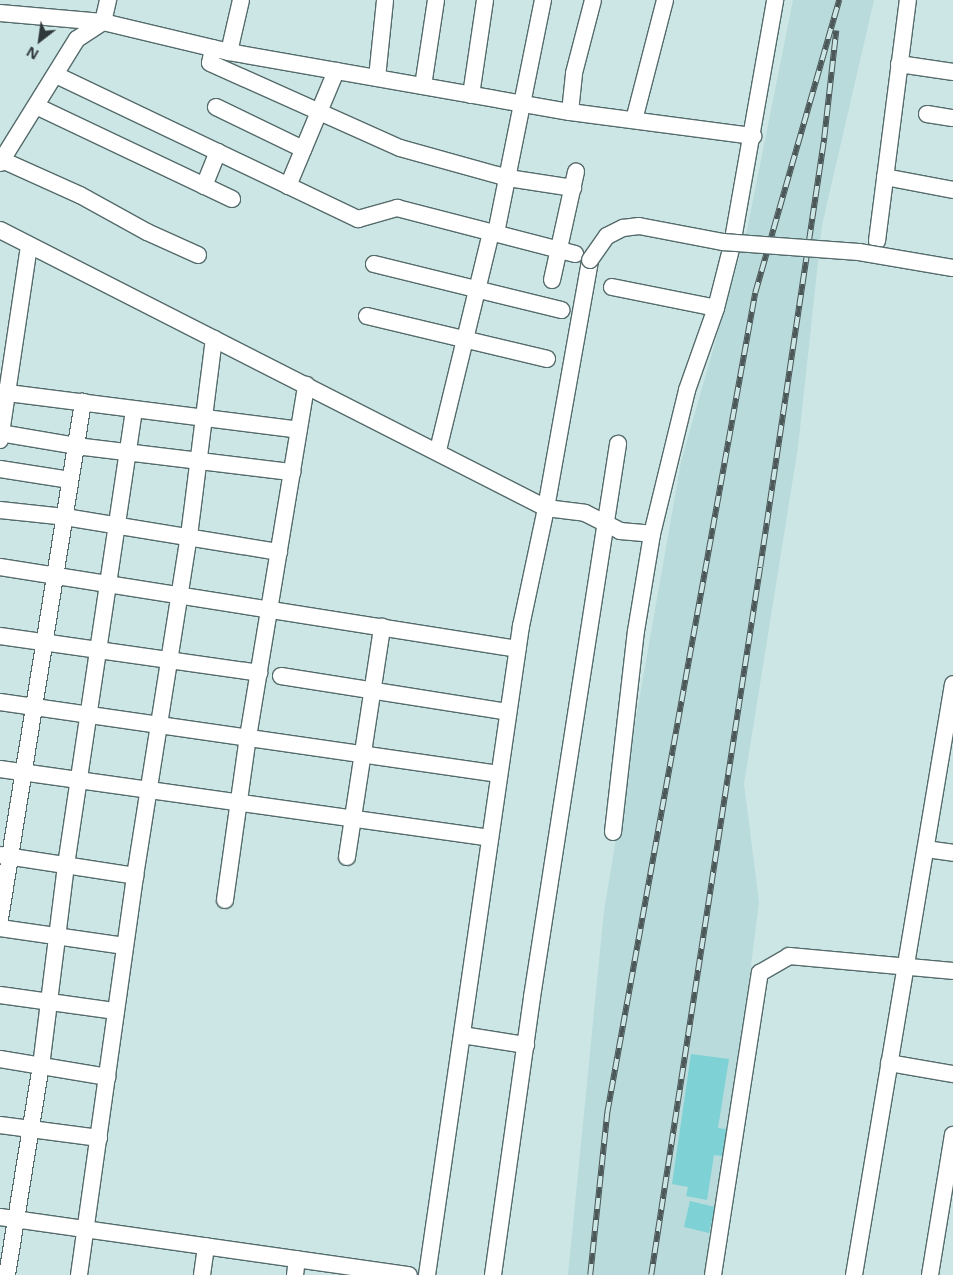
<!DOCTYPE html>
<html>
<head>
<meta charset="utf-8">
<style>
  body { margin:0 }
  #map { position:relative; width:953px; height:1275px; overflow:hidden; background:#cce5e5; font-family:"Noto Sans",sans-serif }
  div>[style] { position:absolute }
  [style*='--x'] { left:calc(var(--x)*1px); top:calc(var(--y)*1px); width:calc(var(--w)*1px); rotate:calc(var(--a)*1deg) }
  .built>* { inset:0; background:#b9dbdb }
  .building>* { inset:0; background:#7ed1d4 }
  .roads { filter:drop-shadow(1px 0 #556b6b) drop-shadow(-1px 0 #556b6b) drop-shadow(0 1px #556b6b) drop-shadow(0 -1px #556b6b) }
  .minor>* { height:16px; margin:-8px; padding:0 8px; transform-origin:8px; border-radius:8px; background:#fff }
  .rail>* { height:5.5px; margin-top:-2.75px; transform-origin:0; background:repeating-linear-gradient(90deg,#cce5e5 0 11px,#4c5758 0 22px); box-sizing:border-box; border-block:1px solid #4c5758 }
  .bridges { filter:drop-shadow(1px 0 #556b6b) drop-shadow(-1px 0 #556b6b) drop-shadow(0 1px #556b6b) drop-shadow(0 -1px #556b6b) }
  .minor-bridge>* { height:16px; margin:-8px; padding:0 8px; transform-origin:8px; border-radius:8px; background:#fff }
  span { translate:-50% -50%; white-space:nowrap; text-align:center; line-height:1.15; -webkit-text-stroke:4px #cce5e5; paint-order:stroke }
  .north { position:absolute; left:15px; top:15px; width:50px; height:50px; -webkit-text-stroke:4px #cce5e5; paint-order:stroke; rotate:210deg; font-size:14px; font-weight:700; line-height:20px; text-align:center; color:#30393a }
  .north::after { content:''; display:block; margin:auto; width:18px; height:22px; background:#30393a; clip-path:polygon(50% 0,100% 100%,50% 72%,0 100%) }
</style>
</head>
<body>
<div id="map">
  <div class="built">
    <div style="clip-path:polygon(793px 0,874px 0,822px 225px,798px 447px,744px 784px,759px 902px,743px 1028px,735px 1129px,708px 1275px,568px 1275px,604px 911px,639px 701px,681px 462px,747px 230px)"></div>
  </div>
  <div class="building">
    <div style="clip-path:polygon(691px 1054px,729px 1059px,718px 1128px,733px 1130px,729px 1157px,714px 1155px,707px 1200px,686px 1196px,688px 1187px,672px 1184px)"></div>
    <div style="clip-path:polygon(690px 1201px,715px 1207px,709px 1233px,684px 1227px)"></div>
  </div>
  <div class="roads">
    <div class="minor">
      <div style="--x:0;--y:13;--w:103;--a:5"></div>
      <div style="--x:103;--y:22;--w:130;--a:13.4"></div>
      <div style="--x:229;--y:52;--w:346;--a:10"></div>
      <div style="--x:570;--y:112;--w:185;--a:7.5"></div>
      <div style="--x:213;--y:48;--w:15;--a:101"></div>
      <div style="--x:210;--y:63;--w:208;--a:24.1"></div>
      <div style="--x:400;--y:148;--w:112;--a:15.5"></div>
      <div style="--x:508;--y:178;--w:66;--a:8.7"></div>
      <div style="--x:229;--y:52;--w:53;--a:-77"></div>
      <div style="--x:899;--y:64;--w:55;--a:8.4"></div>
      <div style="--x:56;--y:75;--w:335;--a:25.5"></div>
      <div style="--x:358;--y:219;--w:41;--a:-15.8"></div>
      <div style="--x:397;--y:208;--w:184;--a:14.5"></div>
      <div style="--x:377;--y:78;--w:78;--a:-84.1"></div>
      <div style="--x:423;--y:86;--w:87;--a:-81.4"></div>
      <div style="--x:471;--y:95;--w:96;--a:-81.6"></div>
      <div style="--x:36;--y:106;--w:217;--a:25.4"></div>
      <div style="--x:216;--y:107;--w:97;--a:25.8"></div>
      <div style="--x:570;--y:112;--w:39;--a:-84"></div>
      <div style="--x:574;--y:73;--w:75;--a:-75.4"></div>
      <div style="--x:927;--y:114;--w:26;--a:9"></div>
      <div style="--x:634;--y:120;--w:124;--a:-75.5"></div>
      <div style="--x:2;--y:160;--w:85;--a:24.2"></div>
      <div style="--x:80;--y:195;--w:77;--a:28.9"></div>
      <div style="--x:147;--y:232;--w:56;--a:24.3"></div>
      <div style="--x:0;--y:163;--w:146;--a:-58.2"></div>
      <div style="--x:77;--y:39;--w:31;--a:-33"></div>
      <div style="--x:103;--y:22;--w:23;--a:-77"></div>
      <div style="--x:885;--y:177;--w:69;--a:10.8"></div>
      <div style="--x:204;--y:186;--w:37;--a:-68"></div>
      <div style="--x:288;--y:186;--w:125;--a:-67.3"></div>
      <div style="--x:0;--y:230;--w:613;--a:26.98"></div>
      <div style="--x:546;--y:508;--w:39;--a:7"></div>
      <div style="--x:585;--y:513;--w:39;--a:27"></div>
      <div style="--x:620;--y:531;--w:32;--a:5"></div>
      <div style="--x:652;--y:534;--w:148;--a:-76.3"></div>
      <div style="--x:687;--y:390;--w:87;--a:-70.5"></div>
      <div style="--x:716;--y:308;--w:65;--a:-75.7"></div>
      <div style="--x:732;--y:245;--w:249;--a:-80"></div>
      <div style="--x:496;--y:233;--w:238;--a:-78.6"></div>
      <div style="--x:877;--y:241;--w:243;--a:-82.7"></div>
      <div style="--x:374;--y:264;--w:193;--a:13.8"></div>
      <div style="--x:552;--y:280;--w:111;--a:-77.5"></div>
      <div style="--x:612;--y:287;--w:106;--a:11.4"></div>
      <div style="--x:367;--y:316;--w:185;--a:13.4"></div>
      <div style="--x:0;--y:392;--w:301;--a:7.2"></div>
      <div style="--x:0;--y:433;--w:77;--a:9.7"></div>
      <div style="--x:76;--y:446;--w:218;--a:6.9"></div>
      <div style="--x:0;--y:440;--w:197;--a:-81.5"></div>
      <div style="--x:438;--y:450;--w:224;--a:-76.3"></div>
      <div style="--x:0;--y:469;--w:71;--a:8.9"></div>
      <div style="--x:0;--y:510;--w:65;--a:6.1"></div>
      <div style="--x:65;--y:517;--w:217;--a:9.3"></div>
      <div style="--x:0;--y:567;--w:524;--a:9"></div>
      <div style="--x:0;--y:636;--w:262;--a:8.1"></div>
      <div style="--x:281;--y:676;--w:230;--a:9"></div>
      <div style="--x:0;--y:702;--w:504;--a:8.21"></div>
      <div style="--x:0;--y:769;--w:495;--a:8"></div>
      <div style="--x:613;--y:832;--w:202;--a:-83.5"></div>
      <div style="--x:636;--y:631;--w:98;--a:-80.6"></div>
      <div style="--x:926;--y:849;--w:27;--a:8"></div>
      <div style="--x:0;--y:855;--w:137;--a:8.8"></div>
      <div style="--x:347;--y:857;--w:233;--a:-81.3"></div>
      <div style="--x:225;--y:900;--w:165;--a:-82"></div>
      <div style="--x:248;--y:737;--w:357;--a:-80.6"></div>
      <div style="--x:0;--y:919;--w:524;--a:-80.88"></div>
      <div style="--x:0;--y:928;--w:126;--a:8.2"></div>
      <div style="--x:0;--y:995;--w:117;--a:7.9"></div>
      <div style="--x:462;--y:1035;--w:65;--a:8.9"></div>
      <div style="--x:0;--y:1059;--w:109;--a:9.5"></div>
      <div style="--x:889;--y:1063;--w:65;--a:9.8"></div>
      <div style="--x:0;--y:1125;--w:100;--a:7.5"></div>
      <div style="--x:0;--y:1217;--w:413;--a:8.1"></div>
      <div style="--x:7;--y:1275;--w:212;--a:-80.8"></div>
      <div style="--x:41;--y:1066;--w:203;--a:-82.9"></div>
      <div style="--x:66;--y:865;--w:461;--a:-81.5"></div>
      <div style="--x:79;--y:1275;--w:403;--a:-82"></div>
      <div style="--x:135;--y:876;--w:344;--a:-81"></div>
      <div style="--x:189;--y:536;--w:199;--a:-82.8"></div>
      <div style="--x:202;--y:1275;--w:29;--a:-82"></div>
      <div style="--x:295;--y:1275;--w:16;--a:-83"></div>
      <div style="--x:427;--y:1275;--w:656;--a:-81.76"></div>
      <div style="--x:521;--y:626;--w:121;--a:-78"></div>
      <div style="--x:546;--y:508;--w:252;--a:-79.9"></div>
      <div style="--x:493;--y:1275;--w:281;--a:-82"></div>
      <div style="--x:532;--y:997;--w:560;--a:-81.16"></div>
      <div style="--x:713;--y:1275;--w:306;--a:-81.2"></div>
      <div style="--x:760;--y:973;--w:34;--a:-30"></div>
      <div style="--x:789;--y:956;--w:165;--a:5.2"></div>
      <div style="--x:854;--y:1275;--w:599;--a:-80.49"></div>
      <div style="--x:930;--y:1275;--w:142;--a:-80.7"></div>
    </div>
  </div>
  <div class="rail">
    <div style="--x:590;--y:1275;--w:163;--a:-84"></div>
    <div style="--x:607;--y:1113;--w:833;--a:-79.77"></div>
    <div style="--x:755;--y:293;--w:305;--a:-74"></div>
    <div style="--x:651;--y:1275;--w:716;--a:-81.25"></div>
    <div style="--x:760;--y:567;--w:434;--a:-81.5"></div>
    <div style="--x:824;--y:138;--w:108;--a:-83.6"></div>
  </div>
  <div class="bridges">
    <div class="minor-bridge">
      <div style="--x:590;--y:260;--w:29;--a:-55"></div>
      <div style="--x:607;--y:236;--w:18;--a:-27"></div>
      <div style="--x:623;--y:228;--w:16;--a:-7"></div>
      <div style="--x:639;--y:226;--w:86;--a:10.8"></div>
      <div style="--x:723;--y:242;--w:136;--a:4.2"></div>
      <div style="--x:859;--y:252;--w:95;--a:9.7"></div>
    </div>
  </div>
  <div class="north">N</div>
</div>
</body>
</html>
